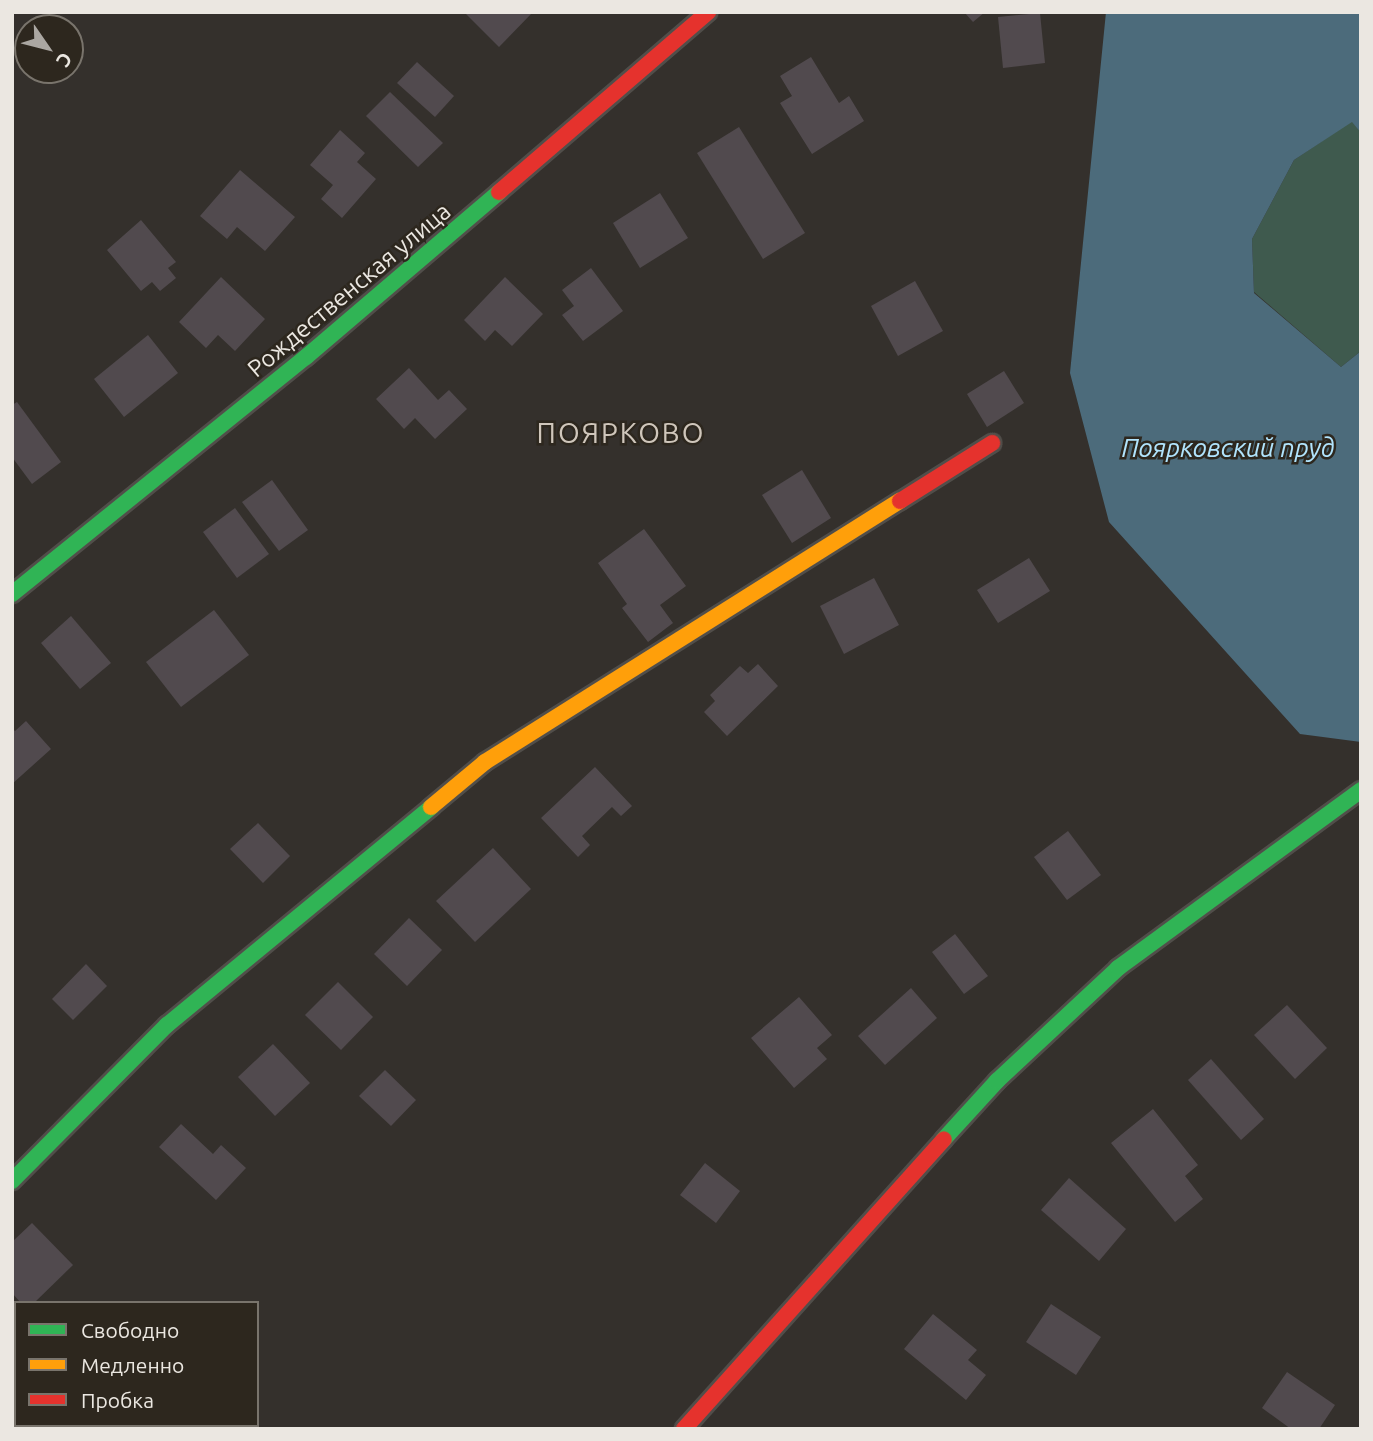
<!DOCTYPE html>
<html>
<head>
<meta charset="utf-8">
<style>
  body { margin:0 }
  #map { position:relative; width:1373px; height:1441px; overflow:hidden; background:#34302c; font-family:Ubuntu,sans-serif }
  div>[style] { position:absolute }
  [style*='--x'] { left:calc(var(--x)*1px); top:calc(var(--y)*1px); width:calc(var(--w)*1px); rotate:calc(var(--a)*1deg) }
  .green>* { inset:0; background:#3f5a4e }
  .water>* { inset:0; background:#4c6b7b }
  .building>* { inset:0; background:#514a4e }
  .roads { filter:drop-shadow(2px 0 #514e4a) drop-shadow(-2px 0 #514e4a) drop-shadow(0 2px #514e4a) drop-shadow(0 -2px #514e4a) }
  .fast>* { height:16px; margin:-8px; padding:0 8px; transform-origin:8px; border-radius:8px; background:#30b455 }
  .slow>* { height:16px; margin:-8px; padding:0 8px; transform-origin:8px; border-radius:8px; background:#ff9f0a }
  .jam>* { height:16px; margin:-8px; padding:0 8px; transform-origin:8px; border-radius:8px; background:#e5322d }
  span { translate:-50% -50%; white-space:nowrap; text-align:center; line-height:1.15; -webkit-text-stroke:5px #2d271e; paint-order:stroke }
  .street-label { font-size:24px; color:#ebe7e1 }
  .water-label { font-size:26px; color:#b1e4fd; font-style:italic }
  .quarter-label { font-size:28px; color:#cfc6bb; letter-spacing:2px }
  .frame { position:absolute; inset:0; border:14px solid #ebe7e1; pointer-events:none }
  .legend { position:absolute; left:14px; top:1301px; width:245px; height:126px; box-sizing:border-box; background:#2d271e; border:2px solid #79746c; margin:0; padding:9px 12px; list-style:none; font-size:21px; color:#ebe7e1 }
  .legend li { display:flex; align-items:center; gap:14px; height:35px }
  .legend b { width:35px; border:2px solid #79746c }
  .north { position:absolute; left:14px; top:14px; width:70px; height:70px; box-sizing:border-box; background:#2d271e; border:2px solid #79746c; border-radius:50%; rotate:125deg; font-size:19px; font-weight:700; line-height:28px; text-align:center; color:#ebe7e1 }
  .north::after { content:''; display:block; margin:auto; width:24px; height:32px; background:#aba7a2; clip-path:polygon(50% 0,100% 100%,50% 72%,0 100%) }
</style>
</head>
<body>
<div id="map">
  <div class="green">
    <div style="clip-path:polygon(1352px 121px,1361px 133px,1361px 351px,1341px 367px,1254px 292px,1252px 239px,1294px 160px)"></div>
  </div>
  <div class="water">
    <div style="clip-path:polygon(1106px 12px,1361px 12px,1361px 133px,1352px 122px,1294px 160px,1252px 239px,1254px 293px,1341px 367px,1361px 351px,1361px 742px,1300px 734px,1109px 522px,1070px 373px)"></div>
  </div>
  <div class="building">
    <div style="clip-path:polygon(464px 12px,533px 12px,499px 47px)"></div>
    <div style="clip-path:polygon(964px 12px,985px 12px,973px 22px)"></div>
    <div style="clip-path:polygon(1040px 13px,1045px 63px,1003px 68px,998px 17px)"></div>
    <div style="clip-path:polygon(811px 57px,839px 103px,849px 96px,864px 121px,812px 154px,780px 103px,792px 96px,780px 76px)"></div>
    <div style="clip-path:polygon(417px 62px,454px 96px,435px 117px,397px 83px)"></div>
    <div style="clip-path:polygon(390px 92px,443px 143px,418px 167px,366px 116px)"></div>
    <div style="clip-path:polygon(739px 127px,805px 233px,763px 259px,697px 153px)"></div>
    <div style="clip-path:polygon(340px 130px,365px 153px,357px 162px,376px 179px,342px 218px,321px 199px,333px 185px,310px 165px)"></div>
    <div style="clip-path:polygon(240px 170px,295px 217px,265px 251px,237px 227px,227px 239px,200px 216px)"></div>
    <div style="clip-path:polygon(660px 193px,688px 238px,640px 268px,613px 223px)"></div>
    <div style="clip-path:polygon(141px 220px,176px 262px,168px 268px,176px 278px,160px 291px,152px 282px,141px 291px,107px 250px)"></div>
    <div style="clip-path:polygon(591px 268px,623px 311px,583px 341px,562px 315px,574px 306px,562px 290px)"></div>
    <div style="clip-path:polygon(221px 277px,265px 319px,235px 351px,218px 335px,206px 348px,179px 322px)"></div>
    <div style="clip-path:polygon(505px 277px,543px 314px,512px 346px,495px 330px,485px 341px,464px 320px)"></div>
    <div style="clip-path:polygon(915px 281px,943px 331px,898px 356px,871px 306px)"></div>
    <div style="clip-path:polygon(148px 335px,178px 373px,124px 417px,94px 379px)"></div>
    <div style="clip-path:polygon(409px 368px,438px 400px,449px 390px,467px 409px,435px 439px,415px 418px,404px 429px,376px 399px)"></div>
    <div style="clip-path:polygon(1004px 371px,1024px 403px,987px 427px,967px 394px)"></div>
    <div style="clip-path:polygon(17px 402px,61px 462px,32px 484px,12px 457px,12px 405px)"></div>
    <div style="clip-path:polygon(802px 470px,831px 518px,792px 543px,762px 495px)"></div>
    <div style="clip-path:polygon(272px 480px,308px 530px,279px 551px,242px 502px)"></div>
    <div style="clip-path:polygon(235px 508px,269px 554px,237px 578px,203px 532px)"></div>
    <div style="clip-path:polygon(644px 529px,686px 586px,660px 605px,673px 623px,648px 642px,622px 608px,627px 604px,598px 563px)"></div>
    <div style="clip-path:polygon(1029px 558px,1050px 591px,998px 623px,977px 590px)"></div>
    <div style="clip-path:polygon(874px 578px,899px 625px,844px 654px,820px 606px)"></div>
    <div style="clip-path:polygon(214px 610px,249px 655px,181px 707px,146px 662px)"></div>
    <div style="clip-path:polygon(71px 616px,111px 663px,80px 689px,41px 643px)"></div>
    <div style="clip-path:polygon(758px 664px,778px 686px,727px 736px,704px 712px,715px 701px,710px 695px,740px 666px,748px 673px)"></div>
    <div style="clip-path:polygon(26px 721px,51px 749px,12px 784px,12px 728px,15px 731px)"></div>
    <div style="clip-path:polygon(595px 767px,632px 806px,621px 816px,612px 807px,582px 836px,590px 845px,578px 857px,541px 818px)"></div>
    <div style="clip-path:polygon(258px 823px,290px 856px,263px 883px,230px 849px)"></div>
    <div style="clip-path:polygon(1068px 831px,1101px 875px,1067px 900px,1034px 857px)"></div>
    <div style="clip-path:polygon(493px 848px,531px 889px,475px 942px,436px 901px)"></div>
    <div style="clip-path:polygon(409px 918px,442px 950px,407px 986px,374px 954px)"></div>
    <div style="clip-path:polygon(955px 934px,988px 976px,964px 994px,932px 952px)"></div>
    <div style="clip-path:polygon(86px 964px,107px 986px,73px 1020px,52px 999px)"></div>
    <div style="clip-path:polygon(338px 982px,373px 1017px,341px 1050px,305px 1015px)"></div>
    <div style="clip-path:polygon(911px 988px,937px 1018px,885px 1065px,858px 1036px)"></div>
    <div style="clip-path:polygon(799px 997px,832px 1035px,817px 1048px,827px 1059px,794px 1088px,751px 1038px)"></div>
    <div style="clip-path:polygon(1287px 1005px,1327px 1048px,1295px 1079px,1254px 1035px)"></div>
    <div style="clip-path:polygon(273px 1044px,310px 1083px,275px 1116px,238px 1077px)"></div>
    <div style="clip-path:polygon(1211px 1059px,1264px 1119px,1241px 1140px,1188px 1080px)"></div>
    <div style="clip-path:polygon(385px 1070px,416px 1100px,391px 1126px,359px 1096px)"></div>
    <div style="clip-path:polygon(1153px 1109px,1198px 1165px,1185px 1176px,1203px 1199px,1175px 1222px,1111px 1143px)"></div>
    <div style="clip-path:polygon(181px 1124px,213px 1154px,221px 1145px,246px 1168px,216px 1200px,159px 1147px)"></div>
    <div style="clip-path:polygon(705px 1163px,740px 1191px,716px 1223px,680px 1195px)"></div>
    <div style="clip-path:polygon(1069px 1178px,1126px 1229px,1099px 1261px,1041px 1210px)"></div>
    <div style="clip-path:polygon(32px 1223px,73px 1265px,34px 1303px,21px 1303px,12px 1293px,12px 1242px)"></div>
    <div style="clip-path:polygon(1051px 1304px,1101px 1337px,1076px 1375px,1026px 1342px)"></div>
    <div style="clip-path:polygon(933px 1314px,977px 1350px,968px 1360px,986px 1375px,966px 1400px,904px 1349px)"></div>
    <div style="clip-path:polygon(1287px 1372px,1335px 1405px,1319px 1429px,1291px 1429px,1262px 1408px)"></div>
  </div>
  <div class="roads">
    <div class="fast">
      <div style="--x:12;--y:594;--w:378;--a:-38.9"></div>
      <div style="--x:306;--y:357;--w:254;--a:-40.5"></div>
      <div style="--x:944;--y:1139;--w:79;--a:-47.6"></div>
      <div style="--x:997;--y:1081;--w:166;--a:-43"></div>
      <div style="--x:1118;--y:968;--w:301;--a:-36.2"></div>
      <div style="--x:12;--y:1181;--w:220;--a:-45.2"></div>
      <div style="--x:167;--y:1025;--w:342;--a:-39.5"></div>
    </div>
    <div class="slow">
      <div style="--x:431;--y:807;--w:70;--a:-39.8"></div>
      <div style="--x:485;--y:762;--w:490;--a:-32.2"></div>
    </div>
    <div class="jam">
      <div style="--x:499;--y:192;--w:276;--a:-40.7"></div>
      <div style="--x:900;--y:501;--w:109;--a:-32.2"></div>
      <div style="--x:684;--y:1429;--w:389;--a:-48.1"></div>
    </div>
  </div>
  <div class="street-label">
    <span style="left:349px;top:290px;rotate:-40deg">Рождественская улица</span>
  </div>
  <div class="water-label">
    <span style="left:1228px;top:448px">Поярковский пруд</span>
  </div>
  <div class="quarter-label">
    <span style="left:621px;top:433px">ПОЯРКОВО</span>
  </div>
  <div class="frame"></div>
  <ul class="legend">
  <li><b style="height:9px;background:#30b455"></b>Свободно</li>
  <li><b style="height:9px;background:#ff9f0a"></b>Медленно</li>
  <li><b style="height:9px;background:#e5322d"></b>Пробка</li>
  </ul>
  <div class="north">С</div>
</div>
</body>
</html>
